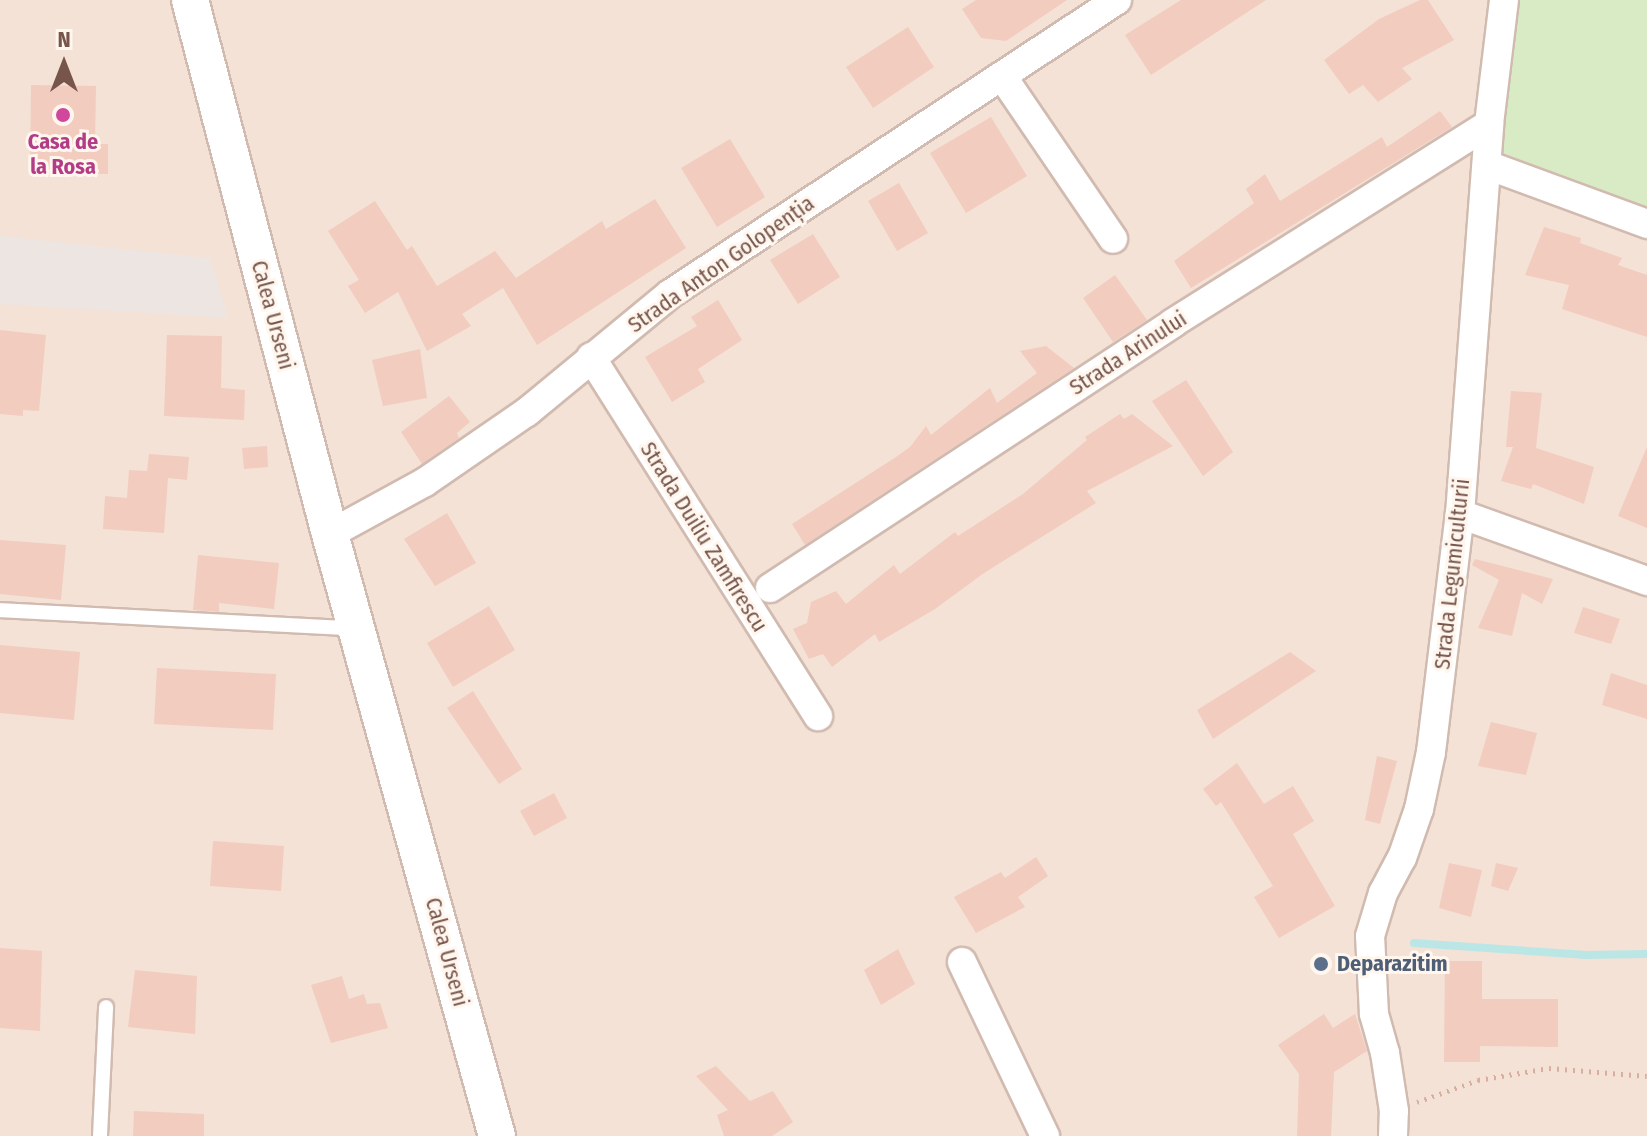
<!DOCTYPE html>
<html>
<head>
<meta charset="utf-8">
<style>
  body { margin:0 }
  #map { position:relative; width:1647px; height:1136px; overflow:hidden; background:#fcf1e7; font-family:"Fira Sans Condensed",sans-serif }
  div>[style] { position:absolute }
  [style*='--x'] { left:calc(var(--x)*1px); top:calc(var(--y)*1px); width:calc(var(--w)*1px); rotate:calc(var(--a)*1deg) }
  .residential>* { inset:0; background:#f4e2d6 }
  .industrial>* { inset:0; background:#ede5e1 }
  .green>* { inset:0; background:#d9ebc5 }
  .stream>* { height:8px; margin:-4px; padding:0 4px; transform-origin:4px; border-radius:4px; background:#bbe6e6 }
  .building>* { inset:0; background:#f2ccbf }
  .path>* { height:5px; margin-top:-2.5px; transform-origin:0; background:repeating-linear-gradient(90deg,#d7afa1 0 2px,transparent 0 8px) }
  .roads { filter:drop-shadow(2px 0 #d1baaf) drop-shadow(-2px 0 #d1baaf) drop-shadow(0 2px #d1baaf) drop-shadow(0 -2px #d1baaf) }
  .service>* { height:14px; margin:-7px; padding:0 7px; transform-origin:7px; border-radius:7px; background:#fff }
  .minor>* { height:28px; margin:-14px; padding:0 14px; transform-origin:14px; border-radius:14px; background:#fff }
  .tertiary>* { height:36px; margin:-18px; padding:0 18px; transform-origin:18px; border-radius:18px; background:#fff }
  .dots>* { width:22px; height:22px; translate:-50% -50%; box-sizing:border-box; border:4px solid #fff6ee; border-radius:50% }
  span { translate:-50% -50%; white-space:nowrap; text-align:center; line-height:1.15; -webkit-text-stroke:6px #fff6ee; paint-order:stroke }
  .hotel-label { font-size:22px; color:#b23c85; font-weight:700 }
  .street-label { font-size:22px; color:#77554b }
  .service-label { font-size:22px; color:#4e5e75; font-weight:700 }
  .left { translate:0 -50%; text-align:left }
  .north { position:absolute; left:24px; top:24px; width:80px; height:80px; -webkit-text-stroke:6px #fff6ee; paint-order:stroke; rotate:0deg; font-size:22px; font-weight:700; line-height:32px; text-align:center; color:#77554b }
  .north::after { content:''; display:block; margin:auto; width:28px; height:36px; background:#77554b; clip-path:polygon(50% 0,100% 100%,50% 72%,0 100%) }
</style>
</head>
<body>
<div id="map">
  <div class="residential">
    <div style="clip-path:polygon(0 0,1647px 0,1647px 1136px,0 1136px)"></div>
  </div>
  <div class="industrial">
    <div style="clip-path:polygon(0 236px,210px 258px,228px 318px,0 304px)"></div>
  </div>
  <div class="green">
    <div style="clip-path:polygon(1514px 0,1647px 0,1647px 208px,1502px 153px)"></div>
  </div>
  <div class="stream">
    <div style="--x:1414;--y:943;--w:170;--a:4"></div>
    <div style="--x:1584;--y:955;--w:63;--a:-0.9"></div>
  </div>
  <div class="building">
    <div style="clip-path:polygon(976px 0,1067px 0,1006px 41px,981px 38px,962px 9px)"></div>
    <div style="clip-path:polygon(1181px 0,1266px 0,1151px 75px,1125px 35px)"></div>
    <div style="clip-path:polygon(1420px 0,1428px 0,1454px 40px,1402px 68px,1412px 79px,1378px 102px,1363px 85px,1349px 94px,1324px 60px,1379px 19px)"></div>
    <div style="clip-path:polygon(908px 27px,934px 67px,873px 108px,846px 67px)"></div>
    <div style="clip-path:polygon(31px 85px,96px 86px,95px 144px,108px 144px,108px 174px,30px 173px)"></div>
    <div style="clip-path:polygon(1440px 111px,1452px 127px,1191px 288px,1174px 261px,1254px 203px,1246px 189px,1265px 174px,1280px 201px,1382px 137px,1387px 147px)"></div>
    <div style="clip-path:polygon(991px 117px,1027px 176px,966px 213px,930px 153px)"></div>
    <div style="clip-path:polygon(730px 139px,765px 197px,717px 227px,681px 168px)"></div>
    <div style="clip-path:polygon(899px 183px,928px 233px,897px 251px,868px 201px)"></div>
    <div style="clip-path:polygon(655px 199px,686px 248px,537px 345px,503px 288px,462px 314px,471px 326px,427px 351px,398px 292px,365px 313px,348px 286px,359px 280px,328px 231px,375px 201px,407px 250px,412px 246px,437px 286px,495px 251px,516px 278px,602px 221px,606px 229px)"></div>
    <div style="clip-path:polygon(1544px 227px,1581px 238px,1580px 243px,1622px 258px,1618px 265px,1647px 275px,1647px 337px,1562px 309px,1569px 285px,1525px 275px)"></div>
    <div style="clip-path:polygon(813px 234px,840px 277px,798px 304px,770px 260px)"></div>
    <div style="clip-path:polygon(1115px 275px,1147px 320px,1113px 342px,1083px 298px)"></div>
    <div style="clip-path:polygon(718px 300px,742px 340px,698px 369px,705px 382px,672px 402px,645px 357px,697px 326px,691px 317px)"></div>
    <div style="clip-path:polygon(0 330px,46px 335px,39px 411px,23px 410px,23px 416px,0 414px)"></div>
    <div style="clip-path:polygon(167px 335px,222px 336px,221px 388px,245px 390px,244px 420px,164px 416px)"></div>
    <div style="clip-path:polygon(1046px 346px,1074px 368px,805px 545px,792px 524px,896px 457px,910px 447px,926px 426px,931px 435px,990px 388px,997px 403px,1037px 373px,1020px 351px)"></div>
    <div style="clip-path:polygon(420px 349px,427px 398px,383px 406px,372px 360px)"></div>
    <div style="clip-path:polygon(1186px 380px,1233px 452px,1203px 476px,1152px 401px)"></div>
    <div style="clip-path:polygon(1511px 391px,1542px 393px,1536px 448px,1594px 467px,1584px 504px,1533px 484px,1531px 489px,1501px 481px,1513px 447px,1506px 447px)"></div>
    <div style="clip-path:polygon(449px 396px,470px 422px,457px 433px,459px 438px,422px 464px,401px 432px)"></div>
    <div style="clip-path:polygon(1120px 414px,1124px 419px,1132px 414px,1173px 446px,1087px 491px,1096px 503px,984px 573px,935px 609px,879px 642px,875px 634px,832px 667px,823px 654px,809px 659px,793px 629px,807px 623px,811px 602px,836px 591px,846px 604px,894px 565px,900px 574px,955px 532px,958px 536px,1023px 494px,1087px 440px,1085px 437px)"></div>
    <div style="clip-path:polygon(267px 446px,268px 467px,244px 469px,242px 448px)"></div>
    <div style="clip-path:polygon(1647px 447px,1647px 528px,1618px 516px)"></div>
    <div style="clip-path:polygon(149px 454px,189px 457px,187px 480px,168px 478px,164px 533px,103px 529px,105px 496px,127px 498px,129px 470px,147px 471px)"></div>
    <div style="clip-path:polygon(447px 513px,476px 563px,435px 586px,404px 539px)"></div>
    <div style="clip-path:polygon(0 540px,66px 545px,61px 600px,0 594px)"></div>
    <div style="clip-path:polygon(198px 555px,279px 563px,274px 609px,219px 603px,219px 612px,193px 610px)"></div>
    <div style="clip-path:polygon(1475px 559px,1553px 579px,1542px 604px,1522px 593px,1512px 636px,1478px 628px,1499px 580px,1472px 565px)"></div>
    <div style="clip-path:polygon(489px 606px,515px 650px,453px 687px,427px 643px)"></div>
    <div style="clip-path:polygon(1583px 607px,1620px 619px,1611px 644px,1574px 633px)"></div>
    <div style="clip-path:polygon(0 645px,80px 652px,74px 720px,0 713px)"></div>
    <div style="clip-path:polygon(1290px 652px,1316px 671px,1213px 739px,1197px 710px)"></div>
    <div style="clip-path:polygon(157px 668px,276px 674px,273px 730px,154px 724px)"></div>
    <div style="clip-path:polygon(1611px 673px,1647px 685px,1647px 719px,1602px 705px)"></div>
    <div style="clip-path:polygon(473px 691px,522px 769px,499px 784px,447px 708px)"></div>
    <div style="clip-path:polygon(1491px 722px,1537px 733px,1526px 775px,1478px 766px)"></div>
    <div style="clip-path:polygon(1377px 756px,1397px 761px,1380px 824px,1365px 820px)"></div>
    <div style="clip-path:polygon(1237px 763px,1264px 804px,1293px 786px,1314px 821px,1293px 834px,1335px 906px,1279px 938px,1254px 897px,1273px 886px,1221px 802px,1216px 806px,1203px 789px)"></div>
    <div style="clip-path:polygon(554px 793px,567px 818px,534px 836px,520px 811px)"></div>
    <div style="clip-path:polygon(213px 841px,284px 846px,281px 891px,210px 886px)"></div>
    <div style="clip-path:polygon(1036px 857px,1048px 876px,1018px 897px,1025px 907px,976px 933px,954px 897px,1001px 872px,1005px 878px)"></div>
    <div style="clip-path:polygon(1449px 863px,1482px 870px,1471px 917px,1439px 908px)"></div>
    <div style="clip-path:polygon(1496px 863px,1518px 868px,1508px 891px,1491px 886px)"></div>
    <div style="clip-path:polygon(0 948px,42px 951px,40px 1031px,0 1028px)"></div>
    <div style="clip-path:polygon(898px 949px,915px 984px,881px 1005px,864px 970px)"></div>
    <div style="clip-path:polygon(1445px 961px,1482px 961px,1482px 999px,1558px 999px,1558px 1047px,1480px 1046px,1480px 1062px,1444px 1062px)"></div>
    <div style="clip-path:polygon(135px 970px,197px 976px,195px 1034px,128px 1027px)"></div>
    <div style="clip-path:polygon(342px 976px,349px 999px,364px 994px,367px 1004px,380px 1003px,388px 1028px,331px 1043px,311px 985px)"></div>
    <div style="clip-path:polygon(1324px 1014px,1333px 1028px,1355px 1014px,1367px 1051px,1334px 1072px,1331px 1136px,1297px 1136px,1299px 1074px,1278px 1045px)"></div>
    <div style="clip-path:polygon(716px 1066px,750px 1101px,773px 1091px,793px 1122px,772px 1136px,724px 1136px,717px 1115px,728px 1110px,696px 1076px)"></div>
    <div style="clip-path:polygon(134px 1111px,204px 1114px,204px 1136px,133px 1136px)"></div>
  </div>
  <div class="path">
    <div style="--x:1417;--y:1102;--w:65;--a:-19.8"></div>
    <div style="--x:1478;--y:1080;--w:72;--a:-9.6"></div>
    <div style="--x:1549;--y:1068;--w:98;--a:4.7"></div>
  </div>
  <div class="roads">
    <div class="service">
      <div style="--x:0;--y:610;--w:358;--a:3"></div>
      <div style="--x:100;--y:1136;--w:129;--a:-87.3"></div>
    </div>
    <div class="minor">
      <div style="--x:1002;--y:76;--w:197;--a:55.7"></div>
      <div style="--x:1487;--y:165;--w:171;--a:20.2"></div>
      <div style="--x:591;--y:357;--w:425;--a:57.7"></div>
      <div style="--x:1460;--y:514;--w:199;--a:19.7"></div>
      <div style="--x:330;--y:534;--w:108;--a:-28.7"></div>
      <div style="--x:425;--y:482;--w:124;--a:-34.5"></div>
      <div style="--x:527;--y:412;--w:185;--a:-39.5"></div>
      <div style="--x:670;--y:294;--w:535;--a:-33.33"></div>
      <div style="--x:770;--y:588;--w:482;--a:-33.3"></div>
      <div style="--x:1173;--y:323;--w:373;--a:-32.2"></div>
      <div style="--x:962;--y:962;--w:193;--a:64.5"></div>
      <div style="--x:1393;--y:1136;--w:25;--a:-88"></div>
      <div style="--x:1394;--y:1111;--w:59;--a:-98.8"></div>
      <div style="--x:1385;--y:1053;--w:41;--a:-105.8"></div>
      <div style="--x:1374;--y:1014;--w:78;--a:-92.9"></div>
      <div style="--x:1370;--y:936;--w:45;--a:-73.2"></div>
      <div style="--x:1383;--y:893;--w:40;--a:-62"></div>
      <div style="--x:1402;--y:858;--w:52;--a:-70.9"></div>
      <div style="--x:1419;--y:809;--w:58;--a:-78.1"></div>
      <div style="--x:1431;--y:752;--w:240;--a:-83.1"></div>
      <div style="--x:1460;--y:514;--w:391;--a:-85.7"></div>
      <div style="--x:1489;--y:124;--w:125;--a:-83.1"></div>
    </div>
    <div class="tertiary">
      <div style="--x:190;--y:0;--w:552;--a:75.31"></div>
      <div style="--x:330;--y:534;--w:625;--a:74.5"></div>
    </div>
  </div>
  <div class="dots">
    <div style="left:63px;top:115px;background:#d1479c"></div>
    <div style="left:1321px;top:964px;background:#5c6f8a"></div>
  </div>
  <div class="hotel-label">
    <span style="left:63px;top:154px">Casa de<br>la Rosa</span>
  </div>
  <div class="street-label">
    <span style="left:721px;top:264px;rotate:-35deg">Strada Anton Golopenția</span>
    <span style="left:273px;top:315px;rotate:75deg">Calea Urseni</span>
    <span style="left:1128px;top:353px;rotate:-33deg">Strada Arinului</span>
    <span style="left:704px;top:537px;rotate:58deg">Strada Duiliu Zamfirescu</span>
    <span style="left:1452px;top:574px;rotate:-84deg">Strada Legumiculturii</span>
    <span style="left:447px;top:952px;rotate:75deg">Calea Urseni</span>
  </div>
  <div class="service-label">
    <span class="left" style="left:1337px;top:964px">Deparazitim</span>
  </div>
  <div class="north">N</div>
</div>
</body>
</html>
